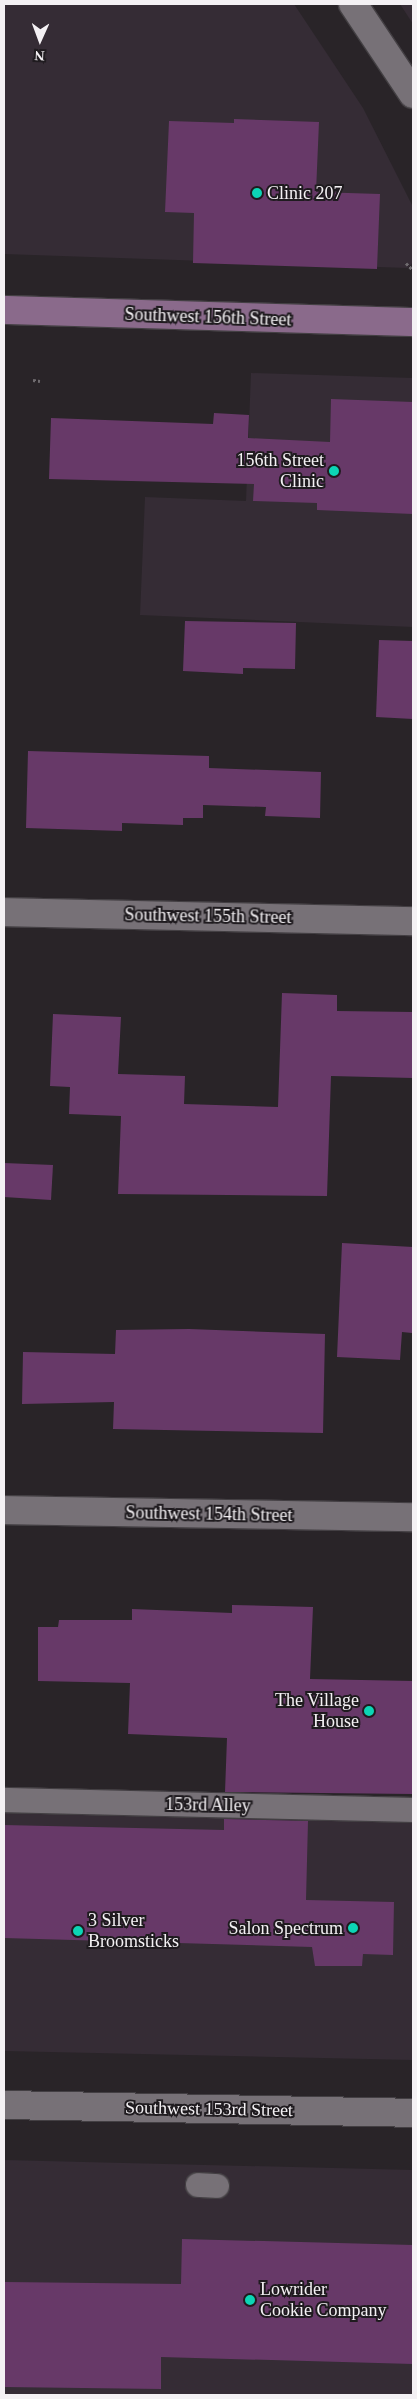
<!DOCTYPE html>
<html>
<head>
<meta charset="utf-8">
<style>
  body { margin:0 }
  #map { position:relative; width:417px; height:2399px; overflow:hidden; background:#292428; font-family:"Times New Roman",serif }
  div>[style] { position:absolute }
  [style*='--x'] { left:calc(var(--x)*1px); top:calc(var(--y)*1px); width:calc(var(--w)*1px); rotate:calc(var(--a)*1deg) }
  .built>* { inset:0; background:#352c35 }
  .building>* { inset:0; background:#673968 }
  .path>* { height:3px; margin-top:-1.5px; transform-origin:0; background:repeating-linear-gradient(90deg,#6f6b6f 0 2.5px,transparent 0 5px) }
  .roads { filter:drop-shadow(1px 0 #433f43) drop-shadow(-1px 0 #433f43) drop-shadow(0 1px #433f43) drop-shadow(0 -1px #433f43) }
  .service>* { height:24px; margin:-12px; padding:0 12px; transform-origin:12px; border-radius:12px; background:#777177 }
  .minor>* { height:28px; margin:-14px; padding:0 14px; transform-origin:14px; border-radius:14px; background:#777177 }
  .tertiary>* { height:28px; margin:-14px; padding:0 14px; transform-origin:14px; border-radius:14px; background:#777177 }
  .secondary>* { height:28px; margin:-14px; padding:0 14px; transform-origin:14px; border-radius:14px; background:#8a6a8b }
  .dots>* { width:14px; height:14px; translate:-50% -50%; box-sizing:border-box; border:2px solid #1f1b1f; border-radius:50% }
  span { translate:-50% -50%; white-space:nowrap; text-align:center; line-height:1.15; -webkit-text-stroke:4px #1f1b1f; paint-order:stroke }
  .poi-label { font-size:18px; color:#f4f1f4 }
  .left { translate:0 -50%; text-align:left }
  .right { translate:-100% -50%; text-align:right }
  .street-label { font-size:18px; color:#f4f1f4 }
  .frame { position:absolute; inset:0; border:5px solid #f4f1f4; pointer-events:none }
  .north { position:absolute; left:15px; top:15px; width:50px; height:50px; -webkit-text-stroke:4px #1f1b1f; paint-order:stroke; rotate:182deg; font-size:14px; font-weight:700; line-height:20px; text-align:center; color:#f4f1f4 }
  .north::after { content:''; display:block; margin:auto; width:18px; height:22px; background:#f4f1f4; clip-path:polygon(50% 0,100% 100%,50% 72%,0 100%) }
</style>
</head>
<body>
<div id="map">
  <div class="built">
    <div style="clip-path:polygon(4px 4px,294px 4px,363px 108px,413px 207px,413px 262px,408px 268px,4px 254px)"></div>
    <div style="clip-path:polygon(400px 4px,413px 4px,413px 24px)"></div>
    <div style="clip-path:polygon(251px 373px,413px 378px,413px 627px,140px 615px,145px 497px,246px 501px)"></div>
    <div style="clip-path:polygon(4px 1787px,413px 1797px,413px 2060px,4px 2051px)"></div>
    <div style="clip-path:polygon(4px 2160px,413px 2170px,413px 2395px,4px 2395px)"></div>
  </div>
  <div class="building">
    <div style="clip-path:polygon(234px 119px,319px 122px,316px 192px,380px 194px,377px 269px,193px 263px,194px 213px,165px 212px,169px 121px,234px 123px)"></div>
    <div style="clip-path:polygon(331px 399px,413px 402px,413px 514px,317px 510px,317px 503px,253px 501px,254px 484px,49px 479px,51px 418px,213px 424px,214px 413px,249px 415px,248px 438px,330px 442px)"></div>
    <div style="clip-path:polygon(185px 621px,296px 623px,295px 669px,243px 668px,243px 674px,183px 671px)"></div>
    <div style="clip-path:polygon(379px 640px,413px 641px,413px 719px,376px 717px)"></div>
    <div style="clip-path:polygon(28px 751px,209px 756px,209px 768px,321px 772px,320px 818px,265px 816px,266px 807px,203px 805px,203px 818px,183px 818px,183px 825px,122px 823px,122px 831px,26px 828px)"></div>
    <div style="clip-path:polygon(282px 993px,337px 995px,337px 1011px,413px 1012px,413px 1078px,331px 1076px,327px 1196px,118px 1194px,121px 1116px,69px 1114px,70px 1087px,50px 1086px,53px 1014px,121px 1017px,118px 1074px,185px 1076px,184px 1104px,278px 1107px)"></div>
    <div style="clip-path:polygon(4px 1163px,53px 1165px,51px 1200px,4px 1197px)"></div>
    <div style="clip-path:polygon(342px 1243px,413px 1247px,412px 1333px,402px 1332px,400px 1360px,337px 1357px)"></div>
    <div style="clip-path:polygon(189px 1329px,325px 1334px,323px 1433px,113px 1429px,114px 1402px,22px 1404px,23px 1352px,115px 1354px,116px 1330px)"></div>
    <div style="clip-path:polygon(232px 1605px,313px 1607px,310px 1679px,413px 1681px,413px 1794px,225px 1792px,227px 1738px,128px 1734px,130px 1683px,38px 1681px,38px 1627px,58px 1627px,59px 1620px,132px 1620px,132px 1609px,232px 1613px)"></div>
    <div style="clip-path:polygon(224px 1819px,308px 1821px,306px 1900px,394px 1902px,393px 1955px,363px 1954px,362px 1966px,315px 1966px,312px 1947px,4px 1938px,4px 1825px,224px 1830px)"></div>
    <div style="clip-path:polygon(182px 2239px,413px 2245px,413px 2364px,161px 2357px,161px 2389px,4px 2387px,4px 2282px,181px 2284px)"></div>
  </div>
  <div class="path">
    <div style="--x:406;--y:263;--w:10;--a:45"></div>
    <div style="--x:33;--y:380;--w:7;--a:8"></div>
  </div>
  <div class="roads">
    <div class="service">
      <div style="--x:4;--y:1800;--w:409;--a:1.4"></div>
      <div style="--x:198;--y:2185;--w:19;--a:3"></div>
    </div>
    <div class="minor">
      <div style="--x:4;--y:912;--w:409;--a:1.3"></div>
      <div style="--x:4;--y:1510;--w:409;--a:1"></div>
    </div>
    <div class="tertiary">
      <div style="--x:353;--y:4;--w:108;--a:56.3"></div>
      <div style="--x:4;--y:2105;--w:409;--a:1.1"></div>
    </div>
    <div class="secondary">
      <div style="--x:4;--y:310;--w:409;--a:1.7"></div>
    </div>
  </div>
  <div class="dots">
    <div style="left:257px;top:193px;background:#0cd5b5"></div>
    <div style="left:334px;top:471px;background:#0cd5b5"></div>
    <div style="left:369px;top:1711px;background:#0cd5b5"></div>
    <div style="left:353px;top:1928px;background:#0cd5b5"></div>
    <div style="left:78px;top:1931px;background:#0cd5b5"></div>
    <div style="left:250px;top:2300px;background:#0cd5b5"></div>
  </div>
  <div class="poi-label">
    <span class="left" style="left:267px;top:193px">Clinic 207</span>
    <span class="right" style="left:324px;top:471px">156th Street<br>Clinic</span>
    <span class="right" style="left:359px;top:1711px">The Village<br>House</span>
    <span class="left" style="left:88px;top:1931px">3 Silver<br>Broomsticks</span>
    <span class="right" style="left:343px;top:1928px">Salon Spectrum</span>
    <span class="left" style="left:260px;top:2300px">Lowrider<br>Cookie Company</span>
  </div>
  <div class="street-label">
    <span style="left:208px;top:317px;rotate:2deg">Southwest 156th Street</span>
    <span style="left:208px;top:916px;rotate:1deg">Southwest 155th Street</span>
    <span style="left:209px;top:1514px;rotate:1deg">Southwest 154th Street</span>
    <span style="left:208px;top:1805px;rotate:1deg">153rd Alley</span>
    <span style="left:209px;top:2109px;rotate:1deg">Southwest 153rd Street</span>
  </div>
  <div class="frame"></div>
  <div class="north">N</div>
</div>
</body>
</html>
